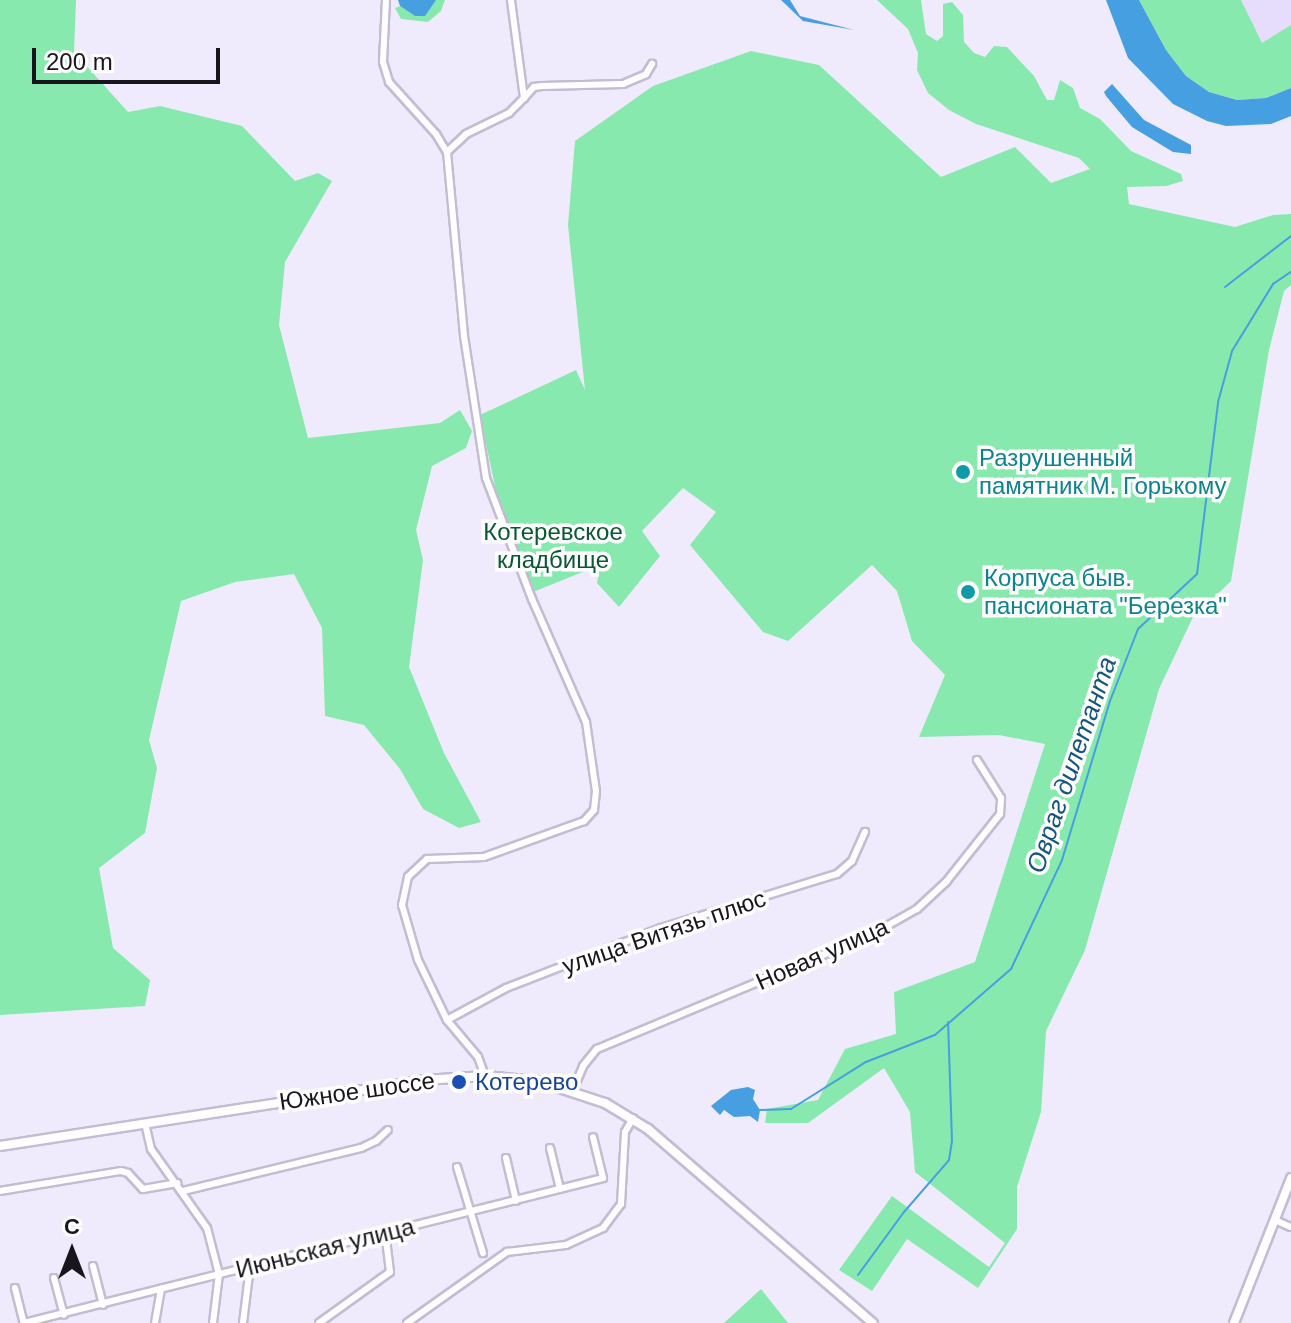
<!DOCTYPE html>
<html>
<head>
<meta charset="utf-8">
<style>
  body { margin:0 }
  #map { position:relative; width:1291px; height:1323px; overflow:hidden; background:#f0eafd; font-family:Arial,sans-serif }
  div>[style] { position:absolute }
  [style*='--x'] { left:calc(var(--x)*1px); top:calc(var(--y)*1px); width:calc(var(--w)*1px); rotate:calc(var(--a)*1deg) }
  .built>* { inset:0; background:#e6dcfb }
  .green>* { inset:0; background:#87e9ad }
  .water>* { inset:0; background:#469fe0 }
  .stream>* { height:2px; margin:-1px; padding:0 1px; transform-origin:1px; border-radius:1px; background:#469fe0 }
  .roads { filter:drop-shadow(2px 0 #c3bcd3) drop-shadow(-2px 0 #c3bcd3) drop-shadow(0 2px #c3bcd3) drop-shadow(0 -2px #c3bcd3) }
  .street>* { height:6px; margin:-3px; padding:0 3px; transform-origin:3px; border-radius:3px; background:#fff }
  .secondary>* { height:8px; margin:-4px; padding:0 4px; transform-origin:4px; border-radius:4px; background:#fff }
  .dots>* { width:22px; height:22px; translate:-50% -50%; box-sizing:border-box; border:4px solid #fff; border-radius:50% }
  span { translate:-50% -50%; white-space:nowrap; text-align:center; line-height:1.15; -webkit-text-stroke:7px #fff; paint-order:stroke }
  .culture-label { font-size:24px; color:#0d838f }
  .left { translate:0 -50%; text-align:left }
  .park-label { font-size:24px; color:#095832 }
  .street-label { font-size:24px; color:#18151d }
  .transit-label { font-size:24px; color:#164399 }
  .water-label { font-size:26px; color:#145580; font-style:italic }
  .north { position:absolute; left:32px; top:1211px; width:80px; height:80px; -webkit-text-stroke:6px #fff; paint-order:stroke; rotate:0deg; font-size:22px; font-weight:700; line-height:32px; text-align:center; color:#18151d }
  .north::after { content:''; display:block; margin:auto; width:28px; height:36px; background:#18151d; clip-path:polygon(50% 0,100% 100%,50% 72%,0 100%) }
  .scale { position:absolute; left:32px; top:48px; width:188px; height:36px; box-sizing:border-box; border:4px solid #18151d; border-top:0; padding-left:10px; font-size:24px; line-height:28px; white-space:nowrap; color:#18151d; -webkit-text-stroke:6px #fff; paint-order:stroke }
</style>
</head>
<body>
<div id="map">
  <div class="built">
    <div style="clip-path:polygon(1241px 0,1291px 0,1291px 25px,1262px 44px)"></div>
  </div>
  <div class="green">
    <div style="clip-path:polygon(0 0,76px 0,74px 52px,128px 112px,160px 106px,242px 126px,295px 181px,318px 173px,332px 181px,285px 262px,279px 325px,308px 438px,440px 423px,460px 410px,472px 431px,466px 448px,432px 466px,416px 530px,423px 560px,409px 667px,444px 753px,481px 822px,459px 828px,423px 809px,400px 769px,364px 725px,325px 716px,322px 628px,294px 574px,235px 582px,181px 601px,149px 740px,157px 768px,145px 833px,99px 868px,113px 948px,150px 980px,145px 1006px,0 1015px)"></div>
    <div style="clip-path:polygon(436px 0,445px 0,441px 11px,428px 22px,401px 19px,395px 8px,400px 6px,415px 16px)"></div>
    <div style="clip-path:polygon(877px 0,921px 0,926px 34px,937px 41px,943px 36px,943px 4px,952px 2px,963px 15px,964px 42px,974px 53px,985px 57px,994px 46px,1007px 47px,1034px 76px,1047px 100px,1054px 100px,1060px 80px,1073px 88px,1080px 108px,1100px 119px,1131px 151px,1181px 174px,1183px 181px,1166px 186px,1127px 187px,1129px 204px,1235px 227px,1273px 215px,1291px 214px,1291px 285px,1284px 291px,1269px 350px,1231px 581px,1192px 619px,1159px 689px,1085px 950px,1046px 1031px,1041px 1112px,1017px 1187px,1017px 1229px,978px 1288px,907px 1239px,872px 1291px,839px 1270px,892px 1196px,989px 1267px,1005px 1243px,915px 1172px,910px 1112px,884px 1068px,808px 1123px,765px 1123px,767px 1109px,818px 1100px,845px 1049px,896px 1034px,894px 992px,975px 962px,1045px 744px,999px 735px,919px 737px,945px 675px,912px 641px,897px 591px,872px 565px,788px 641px,763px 632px,690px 545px,716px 512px,683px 488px,642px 531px,660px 556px,619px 607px,597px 583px,600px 565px,533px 592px,497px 496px,480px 415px,576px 370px,585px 390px,568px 225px,575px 141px,653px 86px,751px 51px,819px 65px,941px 177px,1015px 147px,1051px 183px,1090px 169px,1079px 158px,976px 124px,949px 110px,928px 93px,917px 70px,918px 53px,908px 29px)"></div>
    <div style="clip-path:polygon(1139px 0,1241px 0,1262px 43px,1291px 25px,1291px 88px,1266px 98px,1237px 100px,1209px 92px,1186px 76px,1166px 50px)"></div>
    <div style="clip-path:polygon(761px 1289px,788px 1323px,724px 1323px)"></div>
  </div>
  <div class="water">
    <div style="clip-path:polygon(398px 0,436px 0,425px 16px,415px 16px,400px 6px)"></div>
    <div style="clip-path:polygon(781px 0,790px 0,800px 16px,854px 30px,803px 21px)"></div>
    <div style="clip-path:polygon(1106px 0,1139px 0,1166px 50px,1186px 76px,1209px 92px,1237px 100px,1266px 98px,1291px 88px,1291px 116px,1271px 124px,1226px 126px,1207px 121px,1173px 104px,1128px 58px)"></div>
    <div style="clip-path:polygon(1112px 84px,1144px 120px,1191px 145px,1191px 154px,1173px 152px,1132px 127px,1106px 96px,1104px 92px)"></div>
    <div style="clip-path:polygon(748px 1087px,755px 1090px,753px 1099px,760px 1110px,758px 1122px,750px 1116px,734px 1117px,724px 1110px,720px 1115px,711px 1106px,731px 1090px)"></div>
  </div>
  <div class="stream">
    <div style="--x:1225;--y:287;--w:83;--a:-37.7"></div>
    <div style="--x:760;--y:1110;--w:31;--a:-2"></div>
    <div style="--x:791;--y:1109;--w:89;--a:-32.1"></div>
    <div style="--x:866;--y:1062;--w:74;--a:-21.4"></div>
    <div style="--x:935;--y:1035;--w:101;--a:-41"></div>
    <div style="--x:1011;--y:969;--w:120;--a:-64.9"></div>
    <div style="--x:1062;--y:860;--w:166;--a:-73.2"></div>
    <div style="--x:1110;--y:701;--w:77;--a:-68.7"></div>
    <div style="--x:1138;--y:629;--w:81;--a:-43"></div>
    <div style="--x:1197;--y:574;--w:173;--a:-83"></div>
    <div style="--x:1218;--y:402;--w:53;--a:-74.6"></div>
    <div style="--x:1232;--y:351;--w:79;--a:-58.5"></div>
    <div style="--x:1273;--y:284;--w:22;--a:-34"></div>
    <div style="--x:858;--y:1275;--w:78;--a:-53.9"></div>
    <div style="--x:904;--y:1212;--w:69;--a:-49.1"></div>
    <div style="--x:949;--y:1160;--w:19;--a:-81"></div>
    <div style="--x:952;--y:1141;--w:119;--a:-91.9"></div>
  </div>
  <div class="roads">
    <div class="street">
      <div style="--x:386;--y:0;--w:62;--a:92.8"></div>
      <div style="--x:383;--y:62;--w:21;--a:73"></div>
      <div style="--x:389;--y:82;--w:70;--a:47.9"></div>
      <div style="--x:436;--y:134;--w:21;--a:59"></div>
      <div style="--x:447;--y:152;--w:185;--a:84.7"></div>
      <div style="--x:464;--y:336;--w:144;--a:81.2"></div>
      <div style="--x:486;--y:478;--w:129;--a:69.2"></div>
      <div style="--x:532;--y:599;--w:134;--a:66.3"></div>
      <div style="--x:586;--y:722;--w:70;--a:81.8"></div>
      <div style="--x:596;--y:791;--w:19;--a:96"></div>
      <div style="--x:594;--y:810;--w:15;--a:132"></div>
      <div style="--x:584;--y:821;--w:106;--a:160.2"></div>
      <div style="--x:484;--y:857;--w:57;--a:178"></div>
      <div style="--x:427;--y:859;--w:26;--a:137"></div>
      <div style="--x:408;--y:877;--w:29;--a:102"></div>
      <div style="--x:402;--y:905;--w:57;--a:73.8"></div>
      <div style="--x:418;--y:960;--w:67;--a:64.2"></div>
      <div style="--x:447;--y:1020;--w:48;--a:50"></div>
      <div style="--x:478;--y:1057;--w:20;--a:70"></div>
      <div style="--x:524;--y:98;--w:15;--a:-48"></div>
      <div style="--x:534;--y:87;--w:8;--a:-7"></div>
      <div style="--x:542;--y:86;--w:81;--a:-1.4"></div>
      <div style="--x:623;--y:84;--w:25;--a:-23"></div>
      <div style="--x:646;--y:74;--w:12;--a:-59"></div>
      <div style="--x:447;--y:152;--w:26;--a:-43"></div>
      <div style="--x:466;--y:134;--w:48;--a:-26"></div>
      <div style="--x:509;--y:113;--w:21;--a:-45"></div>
      <div style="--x:524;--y:98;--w:99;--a:-97.6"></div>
      <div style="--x:447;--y:1020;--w:67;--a:-28.5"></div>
      <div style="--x:506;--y:988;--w:166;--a:-21.2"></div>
      <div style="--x:661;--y:928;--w:184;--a:-17.1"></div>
      <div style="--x:837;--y:874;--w:20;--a:-41"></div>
      <div style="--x:852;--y:861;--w:32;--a:-66"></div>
      <div style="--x:573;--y:1090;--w:26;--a:-67"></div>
      <div style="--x:583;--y:1066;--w:22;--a:-51"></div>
      <div style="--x:597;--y:1049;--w:295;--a:-22.6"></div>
      <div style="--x:869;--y:936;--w:55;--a:-29.4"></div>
      <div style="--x:917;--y:909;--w:40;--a:-43"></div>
      <div style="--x:946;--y:882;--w:87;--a:-51.5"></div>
      <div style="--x:1000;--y:814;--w:16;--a:-86"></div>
      <div style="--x:1001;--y:798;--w:45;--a:-122.3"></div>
      <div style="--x:145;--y:1123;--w:27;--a:77"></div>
      <div style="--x:151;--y:1149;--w:97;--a:54.7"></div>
      <div style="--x:207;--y:1228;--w:48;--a:75.4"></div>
      <div style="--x:219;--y:1274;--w:49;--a:97"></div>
      <div style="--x:550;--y:1148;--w:42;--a:76.3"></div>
      <div style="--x:506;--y:1158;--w:44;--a:76.9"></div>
      <div style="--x:457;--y:1167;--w:90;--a:73.2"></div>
      <div style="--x:0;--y:1191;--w:123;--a:-9.4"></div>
      <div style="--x:121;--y:1171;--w:7;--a:16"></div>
      <div style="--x:128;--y:1173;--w:22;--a:47"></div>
      <div style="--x:143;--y:1189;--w:35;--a:-10"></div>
      <div style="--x:183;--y:1191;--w:183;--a:-13.6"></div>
      <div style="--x:361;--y:1148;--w:17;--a:-25"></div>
      <div style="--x:376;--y:1141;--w:16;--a:-43"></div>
      <div style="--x:1275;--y:1220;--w:17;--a:24"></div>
      <div style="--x:93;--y:1266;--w:40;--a:75.6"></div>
      <div style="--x:54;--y:1278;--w:38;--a:75"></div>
      <div style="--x:15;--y:1288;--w:36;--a:76"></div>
      <div style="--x:24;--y:1323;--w:597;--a:-14.06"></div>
      <div style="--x:603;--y:1178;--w:42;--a:-103.7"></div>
      <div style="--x:155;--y:1323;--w:35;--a:-80"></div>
      <div style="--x:243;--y:1323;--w:56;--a:-82.9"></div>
      <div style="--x:319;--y:1323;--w:87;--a:-35.7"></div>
      <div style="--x:390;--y:1272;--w:38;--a:-97"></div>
      <div style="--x:407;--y:1323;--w:123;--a:-35.4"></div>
      <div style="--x:507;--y:1252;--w:59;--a:-6.8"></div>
      <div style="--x:566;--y:1245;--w:41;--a:-24.7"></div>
      <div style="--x:603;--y:1228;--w:30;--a:-53"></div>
      <div style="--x:621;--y:1204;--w:72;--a:-86.8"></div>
      <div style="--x:625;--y:1132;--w:16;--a:-60"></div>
    </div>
    <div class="secondary">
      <div style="--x:0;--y:1146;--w:429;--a:-8.8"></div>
      <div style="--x:424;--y:1080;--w:61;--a:-3.8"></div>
      <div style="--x:485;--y:1076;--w:53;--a:5.4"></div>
      <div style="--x:538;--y:1081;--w:71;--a:18.2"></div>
      <div style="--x:605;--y:1103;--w:50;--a:31.2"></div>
      <div style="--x:648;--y:1129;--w:297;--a:40.8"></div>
      <div style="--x:1234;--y:1323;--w:156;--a:-68.5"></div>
    </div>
  </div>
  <div class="dots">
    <div style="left:963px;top:472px;background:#0f9aa8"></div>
    <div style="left:968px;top:592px;background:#0f9aa8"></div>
    <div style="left:459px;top:1082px;background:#1a4fb4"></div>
  </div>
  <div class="culture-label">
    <span class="left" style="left:979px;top:472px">Разрушенный<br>памятник М. Горькому</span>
    <span class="left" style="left:984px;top:592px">Корпуса быв.<br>пансионата "Березка"</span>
  </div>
  <div class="park-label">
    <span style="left:553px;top:546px">Котеревское<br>кладбище</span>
  </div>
  <div class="street-label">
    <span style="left:664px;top:932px;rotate:-19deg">улица Витязь плюс</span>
    <span style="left:822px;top:954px;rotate:-24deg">Новая улица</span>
    <span style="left:357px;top:1091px;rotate:-8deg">Южное шоссе</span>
    <span style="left:325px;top:1248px;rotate:-14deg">Июньская улица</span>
  </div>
  <div class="transit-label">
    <span class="left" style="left:475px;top:1082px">Котерево</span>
  </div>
  <div class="water-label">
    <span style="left:1072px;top:765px;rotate:-71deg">Овраг дилетанта</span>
  </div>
  <div class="north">С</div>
  <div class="scale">200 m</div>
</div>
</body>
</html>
